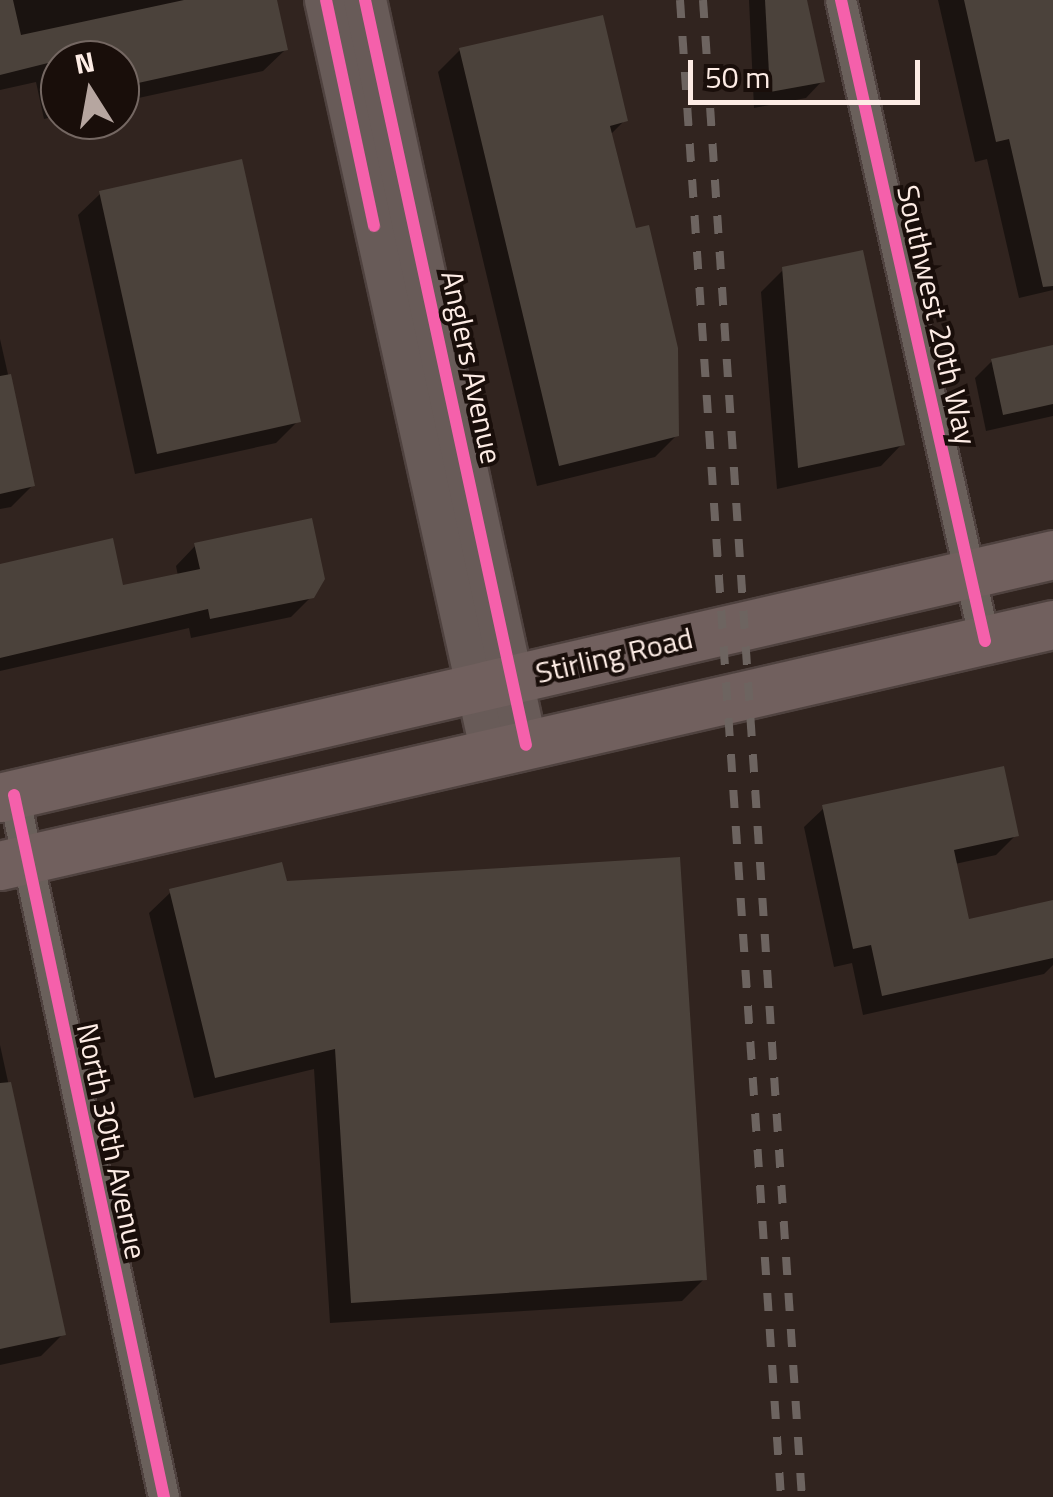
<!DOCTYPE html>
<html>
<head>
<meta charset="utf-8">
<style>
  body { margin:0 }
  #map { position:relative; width:1053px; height:1497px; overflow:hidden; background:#31241f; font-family:"Titillium Web",sans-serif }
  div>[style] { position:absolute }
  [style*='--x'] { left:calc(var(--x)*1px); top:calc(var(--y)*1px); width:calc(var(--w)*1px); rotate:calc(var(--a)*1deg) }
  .shadow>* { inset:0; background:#0007 }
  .building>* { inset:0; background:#4b423b }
  .roads { filter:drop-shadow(2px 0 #4f423f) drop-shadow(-2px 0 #4f423f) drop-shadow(0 2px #4f423f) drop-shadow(0 -2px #4f423f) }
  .street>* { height:30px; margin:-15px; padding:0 15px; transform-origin:15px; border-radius:15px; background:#6a605b }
  .secondary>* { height:42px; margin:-21px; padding:0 21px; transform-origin:21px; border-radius:21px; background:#685b58 }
  .primary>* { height:48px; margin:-24px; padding:0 24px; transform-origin:24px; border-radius:24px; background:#71605e }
  .rail>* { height:8px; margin-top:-4px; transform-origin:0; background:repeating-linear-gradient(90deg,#6d6460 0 18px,transparent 0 36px) }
  .cycleway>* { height:12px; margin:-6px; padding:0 6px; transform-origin:6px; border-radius:6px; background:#f560ab }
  span { translate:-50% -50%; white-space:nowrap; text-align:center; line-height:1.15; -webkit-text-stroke:8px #190e0a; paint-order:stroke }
  .street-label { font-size:30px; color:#fdece5 }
  .north { position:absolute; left:40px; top:40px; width:100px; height:100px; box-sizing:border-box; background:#190e0a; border:2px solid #746762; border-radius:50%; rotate:349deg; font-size:28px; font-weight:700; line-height:40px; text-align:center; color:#fdece5 }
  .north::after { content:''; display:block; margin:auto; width:35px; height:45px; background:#b6a6a0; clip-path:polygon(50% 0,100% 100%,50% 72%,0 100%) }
  .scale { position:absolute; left:688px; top:60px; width:232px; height:45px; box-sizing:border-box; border:5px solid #fdece5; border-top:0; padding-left:12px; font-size:30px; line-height:35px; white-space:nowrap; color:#fdece5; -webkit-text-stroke:8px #190e0a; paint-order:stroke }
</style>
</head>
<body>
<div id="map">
  <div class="shadow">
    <div style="clip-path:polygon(0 0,274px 0,285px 50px,263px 71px,120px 102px,120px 60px,60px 60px,60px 115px,44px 119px,36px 82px,0 90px)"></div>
    <div style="clip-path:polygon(749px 0,804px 0,822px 81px,806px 98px,754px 108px)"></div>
    <div style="clip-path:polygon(938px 0,1053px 0,1053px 290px,1019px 298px,987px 159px,975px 162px)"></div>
    <div style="clip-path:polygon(460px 50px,625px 120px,610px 135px,677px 435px,655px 457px,537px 486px,438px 72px)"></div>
    <div style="clip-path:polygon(100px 194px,298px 421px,276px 443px,135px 474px,78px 215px)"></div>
    <div style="clip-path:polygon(783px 270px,902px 444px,881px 466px,777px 489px,761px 292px)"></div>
    <div style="clip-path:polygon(0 339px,33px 485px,11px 507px,0 509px)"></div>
    <div style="clip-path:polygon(1053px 348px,1053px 416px,986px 431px,975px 378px,992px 361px)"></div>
    <div style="clip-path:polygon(196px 545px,312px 596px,291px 617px,191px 638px,189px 628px,0 671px,0 566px,122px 588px,178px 576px,176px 566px)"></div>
    <div style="clip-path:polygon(824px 808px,1016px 835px,996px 855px,955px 864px,967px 922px,1053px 906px,1053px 965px,1044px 974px,863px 1015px,852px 963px,834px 967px,804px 827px)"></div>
    <div style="clip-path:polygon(285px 884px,704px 1279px,682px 1301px,330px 1323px,314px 1069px,194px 1098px,149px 913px,171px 892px)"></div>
    <div style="clip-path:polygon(0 1045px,63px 1334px,41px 1356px,0 1365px)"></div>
  </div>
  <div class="building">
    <div style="clip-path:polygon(0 0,13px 0,21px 35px,184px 0,277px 0,288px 50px,120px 87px,120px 60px,60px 60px,0 75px)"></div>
    <div style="clip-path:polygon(765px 0,807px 0,825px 82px,770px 92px)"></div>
    <div style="clip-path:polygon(964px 0,1053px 0,1053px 286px,1043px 287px,1009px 139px,996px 142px)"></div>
    <div style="clip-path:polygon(603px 15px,628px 121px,610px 126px,636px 228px,649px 225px,678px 348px,679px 436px,559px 466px,459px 48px)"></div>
    <div style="clip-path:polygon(242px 159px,301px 422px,157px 454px,99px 191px)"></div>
    <div style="clip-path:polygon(863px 250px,905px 445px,798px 468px,782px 267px)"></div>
    <div style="clip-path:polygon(1053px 345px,1053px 404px,1003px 415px,991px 359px)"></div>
    <div style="clip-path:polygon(11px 374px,35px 486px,0 494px,0 376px)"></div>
    <div style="clip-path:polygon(312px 518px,325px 579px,314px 598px,210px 619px,208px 609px,0 658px,0 564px,113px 538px,123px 585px,200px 569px,194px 543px)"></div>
    <div style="clip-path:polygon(1004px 766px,1019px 836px,954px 850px,969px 919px,1053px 900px,1053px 958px,882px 996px,871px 945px,853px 949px,822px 805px)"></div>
    <div style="clip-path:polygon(680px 857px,707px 1280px,351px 1303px,335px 1049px,215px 1078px,169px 889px,282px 862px,287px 881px)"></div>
    <div style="clip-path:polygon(11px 1082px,66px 1335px,0 1349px,0 1083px)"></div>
  </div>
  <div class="roads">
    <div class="street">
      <div style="--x:841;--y:0;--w:657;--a:77.34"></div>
      <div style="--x:14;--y:795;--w:718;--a:77.94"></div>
    </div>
    <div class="secondary">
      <div style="--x:326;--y:0;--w:771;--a:77.57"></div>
      <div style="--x:365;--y:0;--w:762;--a:77.81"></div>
    </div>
    <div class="primary">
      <div style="--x:0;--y:798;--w:1081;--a:-12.99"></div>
      <div style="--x:0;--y:866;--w:1080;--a:-12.89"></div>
    </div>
  </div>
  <div class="rail">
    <div style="--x:680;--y:0;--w:1500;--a:86.14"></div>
    <div style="--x:703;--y:0;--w:1500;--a:86.22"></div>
  </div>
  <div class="cycleway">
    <div style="--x:326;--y:0;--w:231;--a:78"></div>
    <div style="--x:365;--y:0;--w:762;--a:77.81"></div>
    <div style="--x:841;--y:0;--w:657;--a:77.34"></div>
    <div style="--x:14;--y:795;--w:718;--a:77.94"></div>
  </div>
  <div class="street-label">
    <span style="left:937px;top:315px;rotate:77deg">Southwest 20th Way</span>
    <span style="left:472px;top:367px;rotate:78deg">Anglers Avenue</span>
    <span style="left:614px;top:655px;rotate:-13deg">Stirling Road</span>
    <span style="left:112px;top:1141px;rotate:78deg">North 30th Avenue</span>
  </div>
  <div class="north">N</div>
  <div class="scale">50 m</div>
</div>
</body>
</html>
